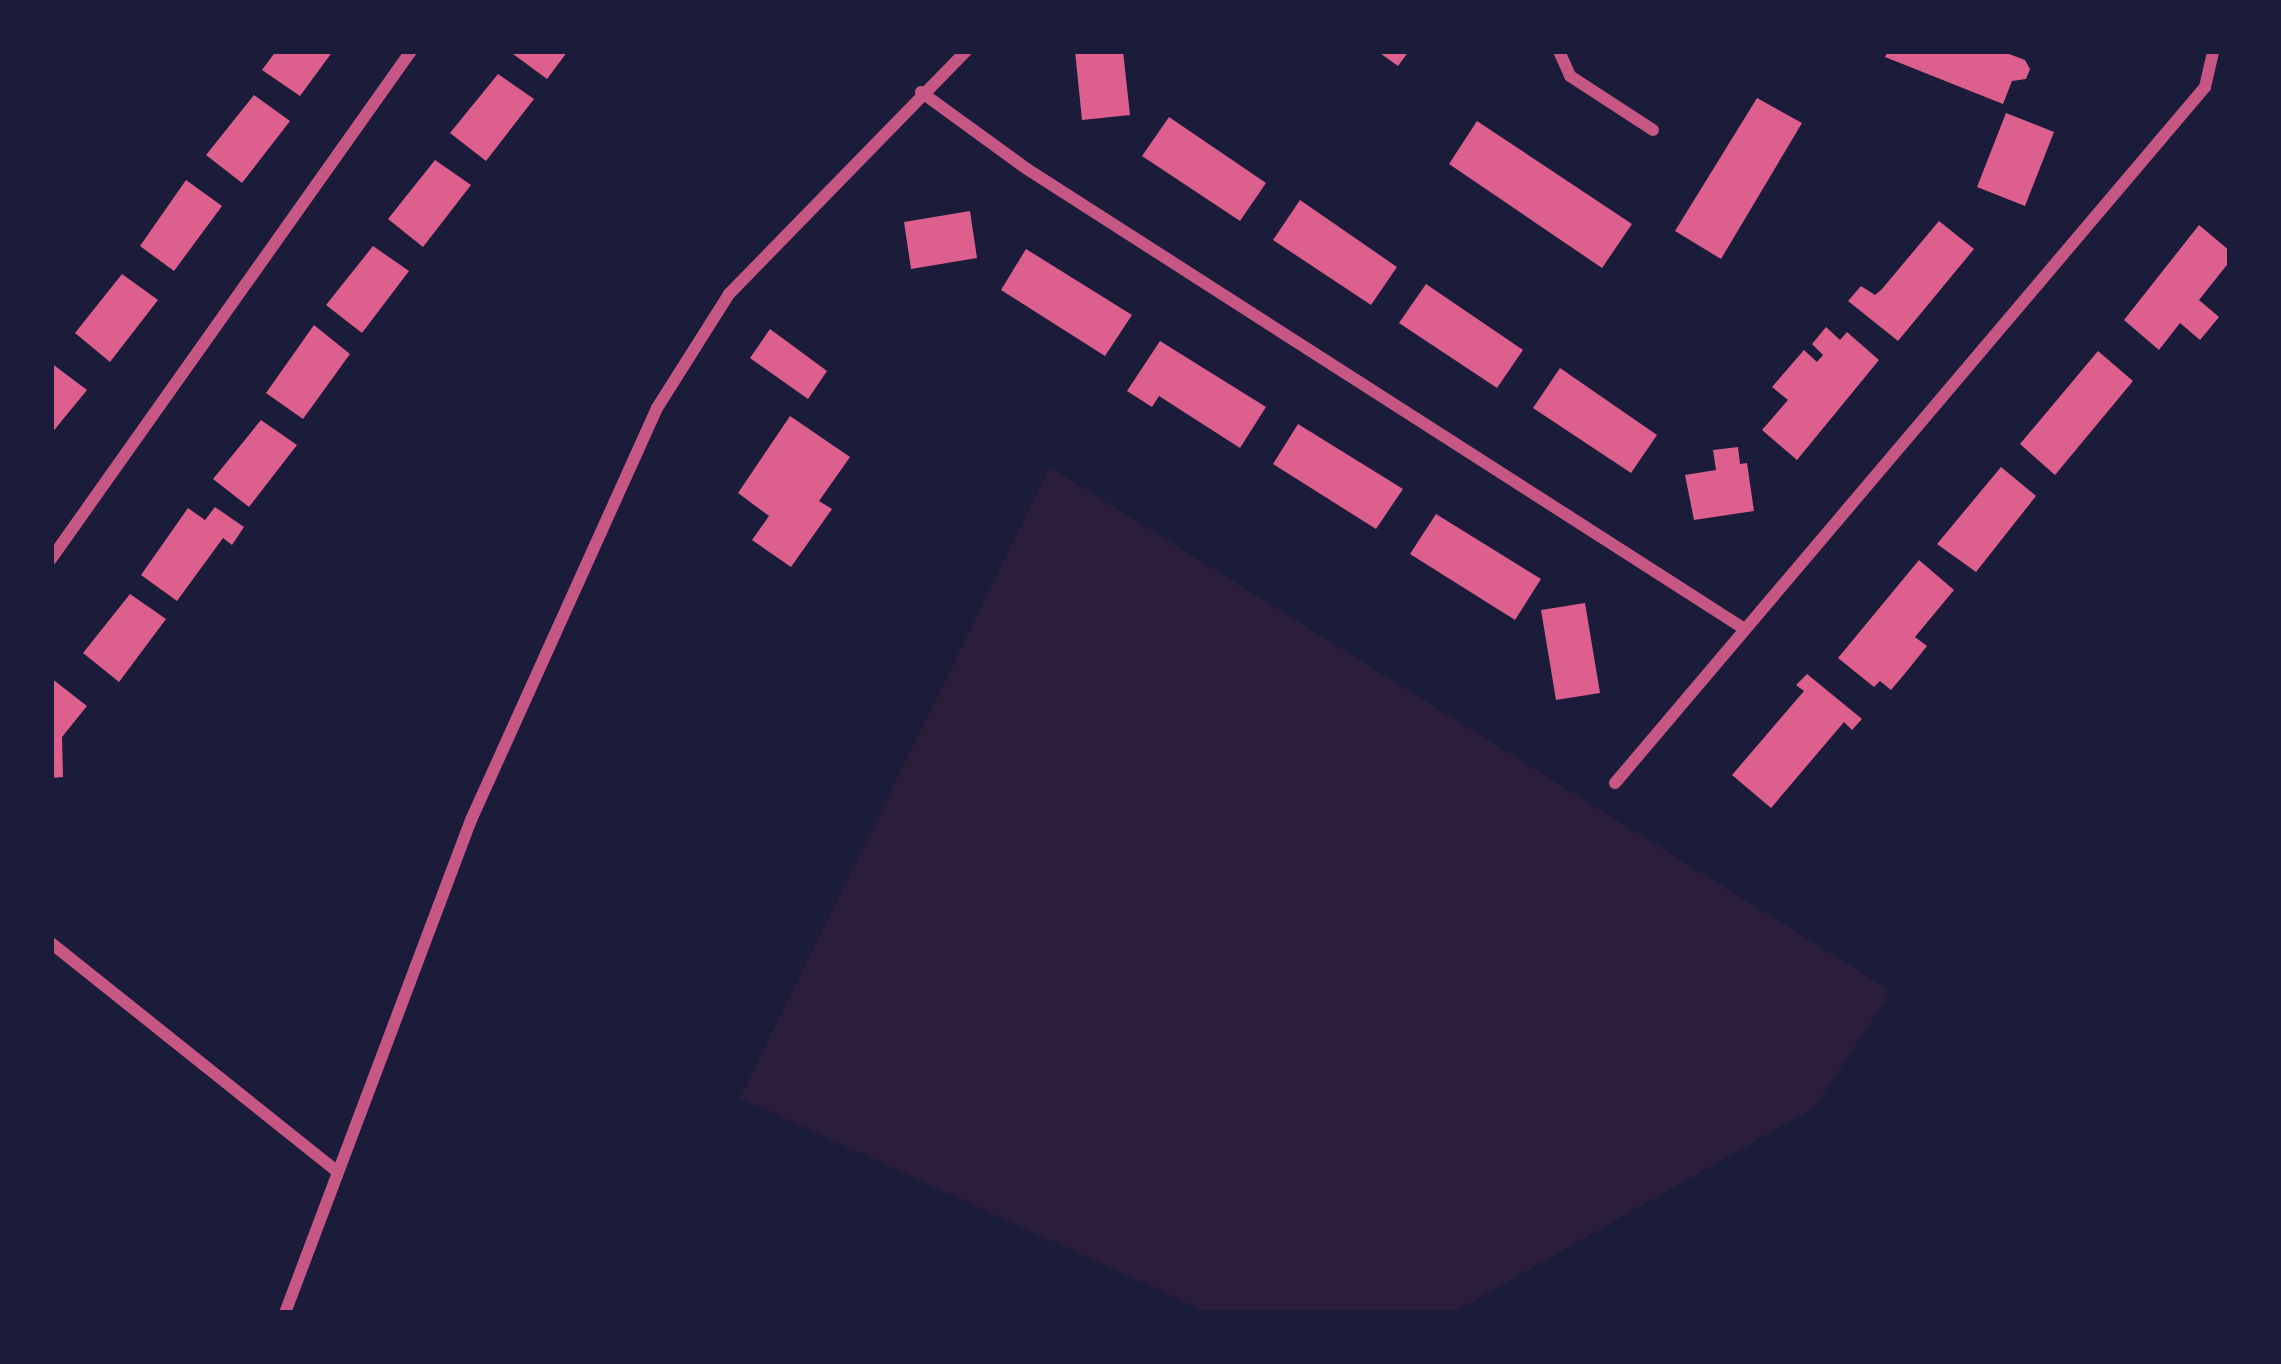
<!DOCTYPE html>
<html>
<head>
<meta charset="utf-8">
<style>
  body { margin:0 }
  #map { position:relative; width:2281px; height:1364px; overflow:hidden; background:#1b1b3a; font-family:"IBM Plex Sans",sans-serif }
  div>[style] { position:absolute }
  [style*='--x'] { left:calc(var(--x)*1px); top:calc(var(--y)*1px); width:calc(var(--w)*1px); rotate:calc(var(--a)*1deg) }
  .green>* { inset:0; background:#2a1e3b }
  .building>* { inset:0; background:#dd5f8e }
  .minor>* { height:12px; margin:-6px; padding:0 6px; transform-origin:6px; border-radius:6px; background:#c65784 }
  span { translate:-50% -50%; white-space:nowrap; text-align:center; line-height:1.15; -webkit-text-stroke:9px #1b1b3a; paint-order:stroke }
  .frame { position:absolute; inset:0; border:54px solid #1b1b3a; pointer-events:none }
</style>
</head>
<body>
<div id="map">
  <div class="green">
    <div style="clip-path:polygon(1050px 467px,1891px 991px,1815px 1107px,1453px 1313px,1209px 1313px,740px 1098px)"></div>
  </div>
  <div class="building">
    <div style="clip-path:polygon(276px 51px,333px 51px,300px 96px,262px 70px)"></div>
    <div style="clip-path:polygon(509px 51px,568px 51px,547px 79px)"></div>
    <div style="clip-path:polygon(1075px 51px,1123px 51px,1130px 115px,1082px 120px)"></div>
    <div style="clip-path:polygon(1377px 51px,1409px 51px,1398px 66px)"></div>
    <div style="clip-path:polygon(1888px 51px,2001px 51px,2025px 60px,2030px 69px,2026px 79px,2012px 81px,2003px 104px,1885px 57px)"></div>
    <div style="clip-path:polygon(498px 74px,534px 99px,486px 161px,450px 133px)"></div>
    <div style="clip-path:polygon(254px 95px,290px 121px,242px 183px,206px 155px)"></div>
    <div style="clip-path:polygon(1757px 98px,1802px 123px,1721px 259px,1675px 231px)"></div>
    <div style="clip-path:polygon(2006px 113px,2054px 132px,2025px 206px,1977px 187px)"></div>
    <div style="clip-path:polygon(1169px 117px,1266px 183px,1240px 221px,1142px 156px)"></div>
    <div style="clip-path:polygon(1477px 121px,1632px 224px,1602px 268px,1449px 164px)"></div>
    <div style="clip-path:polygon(435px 160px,471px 185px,423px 247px,388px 219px)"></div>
    <div style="clip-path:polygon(186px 180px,222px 206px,174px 271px,140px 246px)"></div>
    <div style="clip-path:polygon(1300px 200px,1397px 267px,1371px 305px,1273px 240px)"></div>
    <div style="clip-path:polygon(970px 211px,977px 258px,911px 269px,904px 222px)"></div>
    <div style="clip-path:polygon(1939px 221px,1974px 249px,1898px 341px,1848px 301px,1861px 286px,1875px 295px,1882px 289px)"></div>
    <div style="clip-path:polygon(2199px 225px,2230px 251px,2230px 261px,2199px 300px,2219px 317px,2200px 340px,2180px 323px,2159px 350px,2124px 320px)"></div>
    <div style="clip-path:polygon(373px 246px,409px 271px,362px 333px,326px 305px)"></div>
    <div style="clip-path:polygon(1026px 249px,1132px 315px,1105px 356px,1001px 290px)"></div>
    <div style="clip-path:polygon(122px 274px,158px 300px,110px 362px,75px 333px)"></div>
    <div style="clip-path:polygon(1426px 284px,1523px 350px,1497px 388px,1399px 323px)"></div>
    <div style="clip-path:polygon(314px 325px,350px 354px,303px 419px,266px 393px)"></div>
    <div style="clip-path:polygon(1826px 327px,1840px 340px,1847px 332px,1879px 360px,1797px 460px,1762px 430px,1788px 400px,1772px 387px,1804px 350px,1817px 362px,1823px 355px,1812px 344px)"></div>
    <div style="clip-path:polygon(770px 329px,827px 371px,808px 399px,750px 358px)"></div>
    <div style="clip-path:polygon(1160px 341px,1266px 407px,1240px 448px,1159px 396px,1152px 407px,1127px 391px)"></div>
    <div style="clip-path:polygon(2098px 351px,2133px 381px,2055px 475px,2020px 444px)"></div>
    <div style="clip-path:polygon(51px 363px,87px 390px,51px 434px)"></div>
    <div style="clip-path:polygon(1560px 368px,1657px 435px,1631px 473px,1533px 408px)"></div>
    <div style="clip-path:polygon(790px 416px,850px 457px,819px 501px,832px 509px,791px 567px,752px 540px,769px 516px,738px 493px)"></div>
    <div style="clip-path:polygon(261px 420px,297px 445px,249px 507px,213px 479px)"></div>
    <div style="clip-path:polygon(1298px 424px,1403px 489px,1376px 529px,1273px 464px)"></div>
    <div style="clip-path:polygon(1738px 447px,1740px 464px,1747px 463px,1754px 511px,1694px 520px,1685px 475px,1716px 470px,1713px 450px)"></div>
    <div style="clip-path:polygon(2001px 467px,2036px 496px,1976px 572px,1937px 544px)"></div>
    <div style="clip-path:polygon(215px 507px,244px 527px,232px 545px,223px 538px,177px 601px,141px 575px,188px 508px,205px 520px)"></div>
    <div style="clip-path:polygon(1436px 514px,1541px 579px,1515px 620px,1410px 554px)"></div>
    <div style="clip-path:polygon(1919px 560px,1954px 590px,1915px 637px,1927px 646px,1907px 671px,1891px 690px,1880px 681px,1874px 687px,1838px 658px)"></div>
    <div style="clip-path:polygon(130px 594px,166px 619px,119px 682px,83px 653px)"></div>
    <div style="clip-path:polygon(1585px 603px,1600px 693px,1556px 700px,1541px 610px)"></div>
    <div style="clip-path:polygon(1807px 674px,1862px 719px,1852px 730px,1844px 722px,1771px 808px,1732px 775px,1804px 691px,1796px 685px)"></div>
    <div style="clip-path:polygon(51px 678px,87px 706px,62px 737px,63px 777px,51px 778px)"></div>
  </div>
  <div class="minor">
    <div style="--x:1559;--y:51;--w:27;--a:66"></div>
    <div style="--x:1570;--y:76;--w:99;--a:33"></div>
    <div style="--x:921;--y:92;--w:131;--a:36"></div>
    <div style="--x:1027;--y:169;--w:850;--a:32.66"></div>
    <div style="--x:51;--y:559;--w:623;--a:-54.68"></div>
    <div style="--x:1615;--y:783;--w:912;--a:-49.71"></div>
    <div style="--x:2205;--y:87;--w:37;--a:-77"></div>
    <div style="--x:51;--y:943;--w:364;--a:38.6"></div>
    <div style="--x:285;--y:1313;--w:527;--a:-69.33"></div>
    <div style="--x:471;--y:820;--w:452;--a:-65.7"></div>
    <div style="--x:657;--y:408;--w:135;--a:-57.7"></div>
    <div style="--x:729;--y:294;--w:339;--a:-45.7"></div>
  </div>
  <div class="frame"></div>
</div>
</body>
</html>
